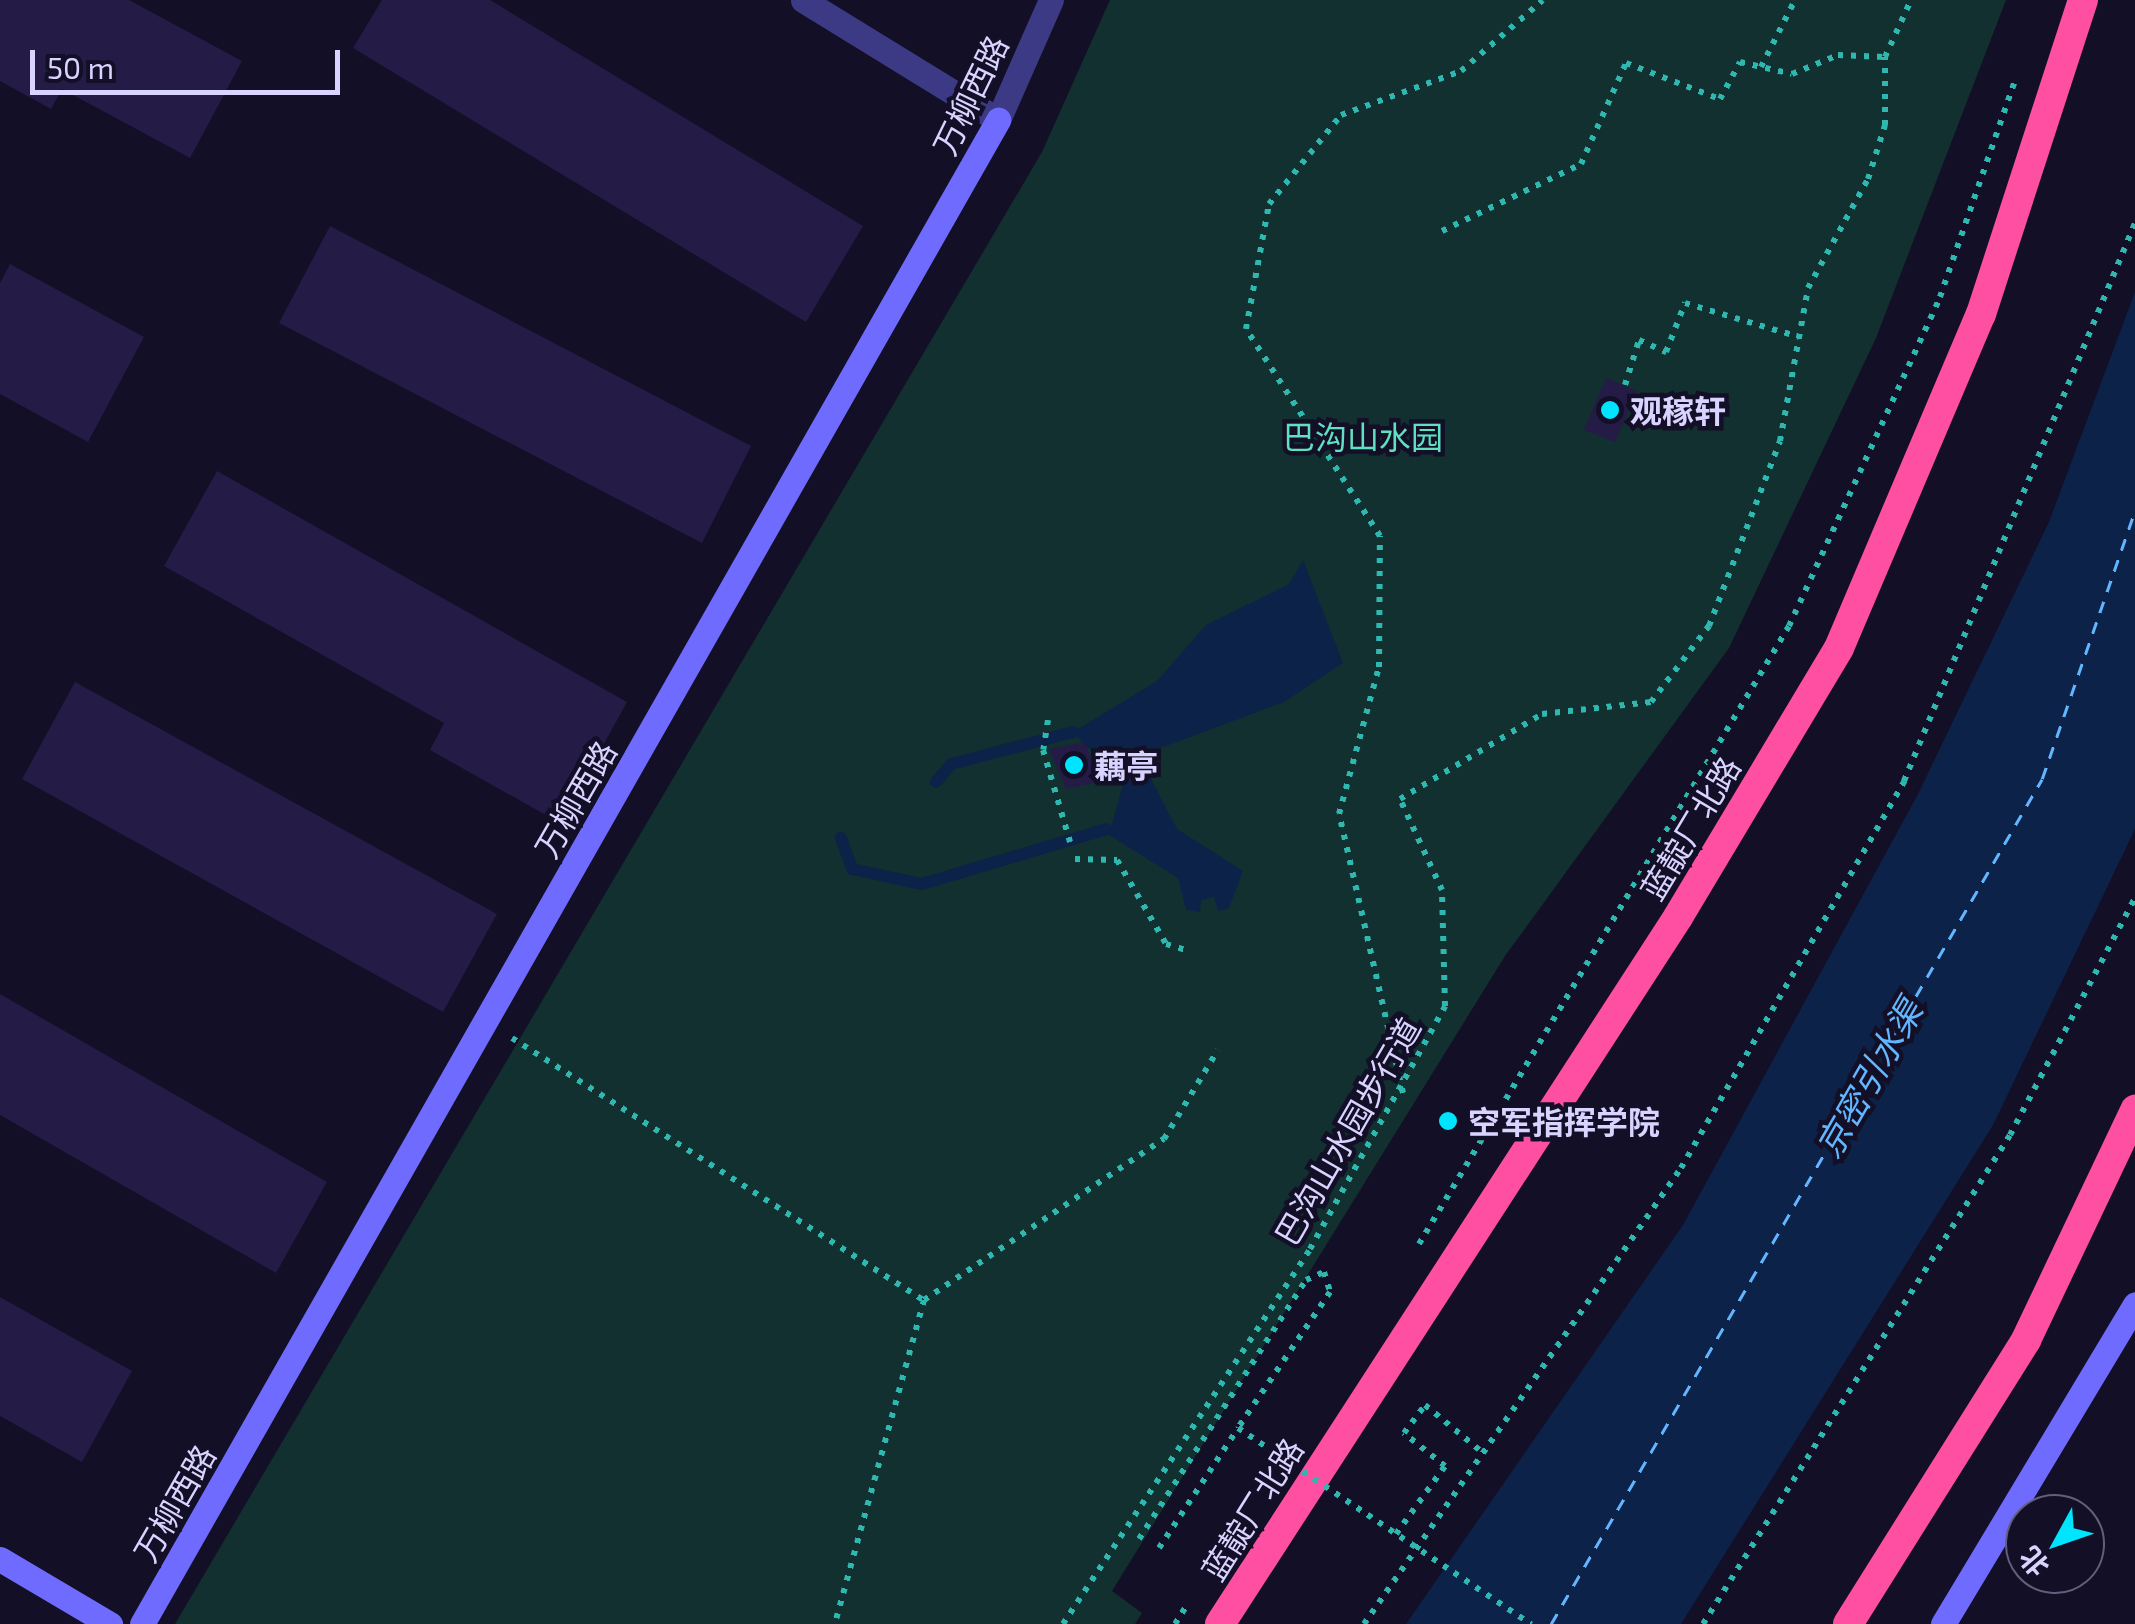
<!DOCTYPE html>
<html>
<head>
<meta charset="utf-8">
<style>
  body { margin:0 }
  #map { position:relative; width:2135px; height:1624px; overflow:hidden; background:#130f26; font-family:"Exo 2","Noto Sans SC",sans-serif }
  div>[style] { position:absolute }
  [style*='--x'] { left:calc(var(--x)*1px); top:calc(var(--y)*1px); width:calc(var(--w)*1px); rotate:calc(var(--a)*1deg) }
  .green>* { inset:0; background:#12302f }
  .water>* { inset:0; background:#0c2248 }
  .stream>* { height:12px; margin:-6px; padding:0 6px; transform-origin:6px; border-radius:6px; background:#0c2248 }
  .ferry>* { height:2.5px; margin-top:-1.25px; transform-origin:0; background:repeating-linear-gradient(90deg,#62b6ff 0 12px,transparent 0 22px) }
  .building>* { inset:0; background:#241b47 }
  .path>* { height:6px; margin-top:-3px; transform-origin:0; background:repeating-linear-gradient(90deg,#2fb8b0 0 5px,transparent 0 13px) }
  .street>* { height:25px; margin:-12.5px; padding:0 12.5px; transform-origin:12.5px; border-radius:12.5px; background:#3d3a85 }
  .secondary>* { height:25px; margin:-12.5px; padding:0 12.5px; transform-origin:12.5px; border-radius:12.5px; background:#6f6bff }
  .highway>* { height:30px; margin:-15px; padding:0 15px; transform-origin:15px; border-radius:15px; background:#ff4fa3 }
  .path-bridge>* { height:6px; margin-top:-3px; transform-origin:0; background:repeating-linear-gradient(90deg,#2fb8b0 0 5px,transparent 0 13px) }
  .dots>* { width:28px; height:28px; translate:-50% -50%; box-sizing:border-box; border:5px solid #130f26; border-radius:50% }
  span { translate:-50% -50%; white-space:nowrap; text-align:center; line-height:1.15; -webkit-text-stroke:9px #130f26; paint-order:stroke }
  .street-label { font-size:32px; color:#d9d4ff }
  .poi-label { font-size:32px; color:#d9d4ff; font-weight:700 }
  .left { translate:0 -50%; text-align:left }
  .park-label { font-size:32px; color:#5fe0c0 }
  .water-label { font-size:35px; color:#62b6ff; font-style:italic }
  .north { position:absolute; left:2005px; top:1494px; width:100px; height:100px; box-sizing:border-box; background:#130f26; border:2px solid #625e7d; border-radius:50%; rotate:230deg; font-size:28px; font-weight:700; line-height:40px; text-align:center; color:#d9d4ff }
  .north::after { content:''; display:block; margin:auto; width:35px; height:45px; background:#00e5ff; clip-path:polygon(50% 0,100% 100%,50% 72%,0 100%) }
  .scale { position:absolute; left:30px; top:50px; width:310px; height:45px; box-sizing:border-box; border:5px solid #d9d4ff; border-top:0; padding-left:12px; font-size:30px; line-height:35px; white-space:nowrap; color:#d9d4ff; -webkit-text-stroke:8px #130f26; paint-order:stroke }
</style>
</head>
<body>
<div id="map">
  <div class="green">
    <div style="clip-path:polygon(1110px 0,2006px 0,1876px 338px,1729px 648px,1505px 956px,1112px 1591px,1142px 1613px,1135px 1624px,175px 1624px,1042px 152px)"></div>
  </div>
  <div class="water">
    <div style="clip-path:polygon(2135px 292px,2135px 829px,1993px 1125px,1681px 1624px,1406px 1624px,1683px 1225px,1917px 796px,2049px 522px)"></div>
    <div style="clip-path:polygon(1303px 560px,1343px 663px,1284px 702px,1150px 752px,1152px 781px,1177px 829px,1243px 871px,1229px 908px,1218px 911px,1214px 897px,1201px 900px,1200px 912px,1186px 910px,1178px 878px,1109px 835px,1123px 784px,1073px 732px,1157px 681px,1206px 625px,1289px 584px)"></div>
  </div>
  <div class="stream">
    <div style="--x:936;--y:782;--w:23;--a:-50"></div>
    <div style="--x:951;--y:764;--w:126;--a:-14.7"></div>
    <div style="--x:841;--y:838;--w:33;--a:70"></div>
    <div style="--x:852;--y:869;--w:72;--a:12.1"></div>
    <div style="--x:922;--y:884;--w:192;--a:-16.6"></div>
  </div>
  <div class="ferry">
    <div style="--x:1551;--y:1624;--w:977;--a:-59.84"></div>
    <div style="--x:2042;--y:779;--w:285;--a:-70.9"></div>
  </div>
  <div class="building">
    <div style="clip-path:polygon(0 0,129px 0,242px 61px,190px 158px,62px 89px,51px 109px,0 81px)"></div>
    <div style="clip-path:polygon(382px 0,490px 0,863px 226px,806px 322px,353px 48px)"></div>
    <div style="clip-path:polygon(330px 226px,751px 446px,702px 543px,279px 323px)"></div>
    <div style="clip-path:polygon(10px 264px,144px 337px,88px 442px,0 394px,0 283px)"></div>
    <div style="clip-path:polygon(1606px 378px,1637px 391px,1615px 442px,1584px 430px)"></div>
    <div style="clip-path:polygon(217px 471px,627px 702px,560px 823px,430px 750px,444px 723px,164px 566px)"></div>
    <div style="clip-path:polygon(75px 682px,497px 914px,443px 1012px,22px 779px)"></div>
    <div style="clip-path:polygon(1085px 742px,1099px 782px,1066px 789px,1049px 749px)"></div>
    <div style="clip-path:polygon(0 994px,327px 1182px,276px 1273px,0 1115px)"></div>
    <div style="clip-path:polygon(0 1297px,132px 1371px,82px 1462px,0 1416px)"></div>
  </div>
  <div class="path">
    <div style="--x:1761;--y:67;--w:75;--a:-63.1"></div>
    <div style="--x:1442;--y:231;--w:154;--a:-25.7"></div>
    <div style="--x:1581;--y:164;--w:111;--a:-66"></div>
    <div style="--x:1626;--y:63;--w:101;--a:21"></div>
    <div style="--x:1720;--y:99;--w:42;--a:-61.6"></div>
    <div style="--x:1740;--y:62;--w:53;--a:13"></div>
    <div style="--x:1792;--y:74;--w:50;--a:-22.4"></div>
    <div style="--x:1838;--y:55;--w:47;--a:2.4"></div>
    <div style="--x:1625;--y:385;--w:47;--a:-72.7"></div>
    <div style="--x:1639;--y:340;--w:30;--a:24"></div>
    <div style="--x:1666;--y:352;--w:53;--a:-68.8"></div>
    <div style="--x:1685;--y:303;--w:119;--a:16.6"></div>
    <div style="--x:1048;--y:720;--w:30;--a:99"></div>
    <div style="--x:1043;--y:750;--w:96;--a:73.6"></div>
    <div style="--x:1075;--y:859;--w:42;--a:1.4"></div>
    <div style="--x:1117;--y:860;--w:97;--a:59.7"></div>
    <div style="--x:1166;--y:944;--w:21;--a:17"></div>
    <div style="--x:512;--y:1038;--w:488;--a:32.5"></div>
    <div style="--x:924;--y:1300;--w:336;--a:105.4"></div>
    <div style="--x:1403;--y:1093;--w:286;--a:-102.9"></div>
    <div style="--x:1339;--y:814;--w:152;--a:-74.8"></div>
    <div style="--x:1379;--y:667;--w:131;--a:-89.6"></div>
    <div style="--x:1380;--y:536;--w:247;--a:-122.9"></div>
    <div style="--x:1246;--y:329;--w:127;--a:-79.6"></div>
    <div style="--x:1269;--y:204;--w:114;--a:-51"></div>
    <div style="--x:1341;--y:115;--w:128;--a:-20.1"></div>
    <div style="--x:1461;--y:71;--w:108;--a:-40.9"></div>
    <div style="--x:1419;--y:1244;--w:720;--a:-59.09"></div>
    <div style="--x:1789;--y:626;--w:362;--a:-65.3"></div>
    <div style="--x:1940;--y:297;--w:230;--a:-70.9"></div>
    <div style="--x:924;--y:1300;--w:289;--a:-33.9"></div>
    <div style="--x:1164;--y:1139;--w:104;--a:-58.8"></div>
    <div style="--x:1396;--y:1534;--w:84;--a:-54.2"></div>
    <div style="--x:1445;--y:1466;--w:53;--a:-141.2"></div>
    <div style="--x:1404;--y:1433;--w:35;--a:-53"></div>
    <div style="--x:1425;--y:1405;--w:75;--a:39.6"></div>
    <div style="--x:1159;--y:1548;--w:144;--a:-56.6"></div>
    <div style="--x:1063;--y:1624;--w:449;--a:-56.6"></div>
    <div style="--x:1310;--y:1249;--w:278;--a:-60.9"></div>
    <div style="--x:1445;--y:1006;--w:116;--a:-91.5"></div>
    <div style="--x:1442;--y:890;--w:100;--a:-114.8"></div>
    <div style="--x:1400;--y:799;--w:165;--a:-30.9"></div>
    <div style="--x:1542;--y:714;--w:110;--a:-6.3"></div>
    <div style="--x:1651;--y:702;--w:96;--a:-52.7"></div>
    <div style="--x:1709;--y:626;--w:198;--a:-69"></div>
    <div style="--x:1780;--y:441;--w:156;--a:-79.6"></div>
    <div style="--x:1808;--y:288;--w:124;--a:-61.2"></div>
    <div style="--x:1868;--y:179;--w:57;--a:-72.5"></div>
    <div style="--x:1885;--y:125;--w:68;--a:-90"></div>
    <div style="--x:1885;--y:57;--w:63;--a:-65.5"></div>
    <div style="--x:1175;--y:1624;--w:19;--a:-58"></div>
    <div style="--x:1364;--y:1624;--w:555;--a:-55.19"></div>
    <div style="--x:1681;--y:1168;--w:447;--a:-60"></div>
    <div style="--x:1904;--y:781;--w:604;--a:-67.51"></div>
    <div style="--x:1703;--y:1624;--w:577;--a:-57.88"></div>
    <div style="--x:2010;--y:1135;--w:268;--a:-62.2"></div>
  </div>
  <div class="street">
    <div style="--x:803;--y:0;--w:229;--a:31.6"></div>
    <div style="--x:998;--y:120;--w:131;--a:-66.2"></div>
  </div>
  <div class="secondary">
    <div style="--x:0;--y:1559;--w:128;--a:30.6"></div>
    <div style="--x:142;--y:1624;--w:1731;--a:-60.35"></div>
    <div style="--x:1943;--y:1624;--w:373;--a:-59"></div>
  </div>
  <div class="highway">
    <div style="--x:1220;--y:1624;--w:842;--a:-57.06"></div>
    <div style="--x:1678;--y:917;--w:313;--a:-59.1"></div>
    <div style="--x:1839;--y:648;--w:363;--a:-67"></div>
    <div style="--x:1981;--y:314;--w:330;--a:-72"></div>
    <div style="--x:1848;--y:1624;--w:335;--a:-57.9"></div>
    <div style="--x:2026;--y:1340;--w:255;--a:-64.6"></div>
  </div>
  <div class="path-bridge">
    <div style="--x:1139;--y:1539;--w:308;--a:-57.2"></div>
    <div style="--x:1306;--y:1280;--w:20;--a:-24"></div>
    <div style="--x:1324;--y:1272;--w:21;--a:73"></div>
    <div style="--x:1330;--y:1292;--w:164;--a:124.1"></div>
    <div style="--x:1238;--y:1428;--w:353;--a:33.8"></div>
  </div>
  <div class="dots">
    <div style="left:1610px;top:410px;background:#00e5ff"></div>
    <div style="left:1074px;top:765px;background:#00e5ff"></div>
    <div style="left:1448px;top:1121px;background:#00e5ff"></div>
  </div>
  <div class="street-label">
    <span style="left:970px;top:95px;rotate:-64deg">万柳西路</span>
    <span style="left:575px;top:799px;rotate:-60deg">万柳西路</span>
    <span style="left:1690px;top:828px;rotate:-59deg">蓝靛厂北路</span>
    <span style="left:1347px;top:1131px;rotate:-60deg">巴沟山水园步行道</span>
    <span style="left:174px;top:1503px;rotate:-60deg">万柳西路</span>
    <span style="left:1252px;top:1509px;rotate:-58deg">蓝靛厂北路</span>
  </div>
  <div class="poi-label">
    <span class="left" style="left:1630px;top:410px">观稼轩</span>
    <span class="left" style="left:1094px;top:765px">藕亭</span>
    <span class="left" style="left:1468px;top:1121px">空军指挥学院</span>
  </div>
  <div class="park-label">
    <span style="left:1363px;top:436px">巴沟山水园</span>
  </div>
  <div class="water-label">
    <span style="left:1868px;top:1078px;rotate:-60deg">京密引水渠</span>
  </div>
  <div class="north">北</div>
  <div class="scale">50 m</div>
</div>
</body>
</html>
